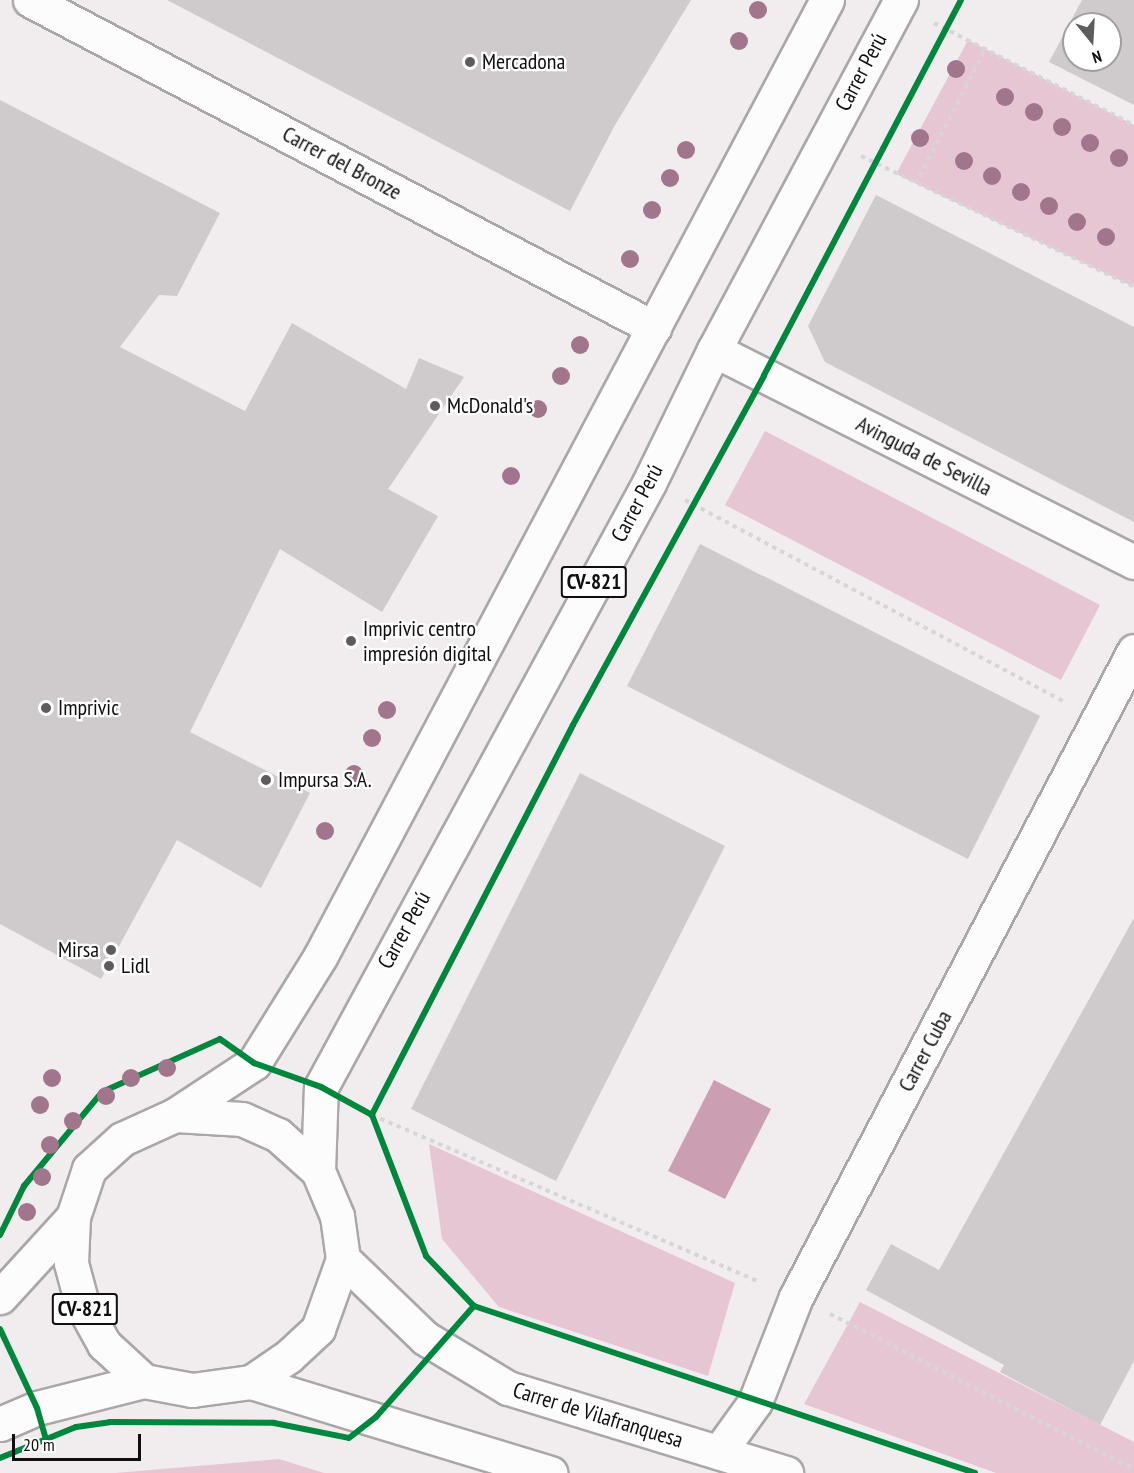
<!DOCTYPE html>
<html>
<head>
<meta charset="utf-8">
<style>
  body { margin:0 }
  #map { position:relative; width:1134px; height:1473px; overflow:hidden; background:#f1ecee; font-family:"PT Sans Narrow",sans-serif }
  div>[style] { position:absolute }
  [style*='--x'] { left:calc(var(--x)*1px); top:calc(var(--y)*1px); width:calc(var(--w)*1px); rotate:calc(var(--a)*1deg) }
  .green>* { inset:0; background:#e7c6d4 }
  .water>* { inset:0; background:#cb9fb1 }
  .building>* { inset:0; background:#cfcbcc }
  .path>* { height:4px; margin-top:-2px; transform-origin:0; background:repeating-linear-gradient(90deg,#d7d6d6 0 4.5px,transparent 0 9px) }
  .roads { filter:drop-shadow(2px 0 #aaa7a8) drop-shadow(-2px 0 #aaa7a8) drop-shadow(0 2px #aaa7a8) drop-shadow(0 -2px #aaa7a8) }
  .street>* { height:33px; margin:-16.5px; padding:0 16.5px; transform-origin:16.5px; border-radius:16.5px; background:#fdfcfc }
  .secondary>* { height:33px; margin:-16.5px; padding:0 16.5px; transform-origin:16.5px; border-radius:16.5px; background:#fdfcfc }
  .primary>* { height:33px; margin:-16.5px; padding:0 16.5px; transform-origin:16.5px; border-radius:16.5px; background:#fdfcfc }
  .cycleway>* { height:6px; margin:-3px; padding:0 3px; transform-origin:3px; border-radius:3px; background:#00873e }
  .trees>* { width:18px; height:18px; margin:-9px; border-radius:50%; background:#a1768c }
  .dots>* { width:16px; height:16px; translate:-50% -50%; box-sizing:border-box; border:3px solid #fff; border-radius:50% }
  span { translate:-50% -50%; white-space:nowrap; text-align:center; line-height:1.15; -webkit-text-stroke:4.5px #fff; paint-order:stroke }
  .shield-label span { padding:2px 4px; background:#fff; border:2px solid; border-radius:4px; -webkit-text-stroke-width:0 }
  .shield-label { font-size:21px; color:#100e0f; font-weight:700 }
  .poi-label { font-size:22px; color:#100e0f }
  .left { translate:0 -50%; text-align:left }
  .right { translate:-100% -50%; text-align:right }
  .street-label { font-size:22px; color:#100e0f }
  .north { position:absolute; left:1062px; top:12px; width:60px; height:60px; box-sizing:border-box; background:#fff; border:2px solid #9f9f9f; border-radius:50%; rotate:162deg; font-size:16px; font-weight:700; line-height:24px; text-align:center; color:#100e0f }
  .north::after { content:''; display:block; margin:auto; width:21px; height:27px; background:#5f5c5d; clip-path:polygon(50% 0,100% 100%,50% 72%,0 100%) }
  .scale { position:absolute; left:12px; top:1434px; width:129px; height:27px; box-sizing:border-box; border:3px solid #100e0f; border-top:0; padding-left:8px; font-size:18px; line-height:21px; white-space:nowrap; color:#100e0f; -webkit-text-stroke:4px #fff; paint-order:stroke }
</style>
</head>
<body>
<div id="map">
  <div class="green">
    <div style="clip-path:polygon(968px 40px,1134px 125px,1134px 287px,896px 174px)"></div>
    <div style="clip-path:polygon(765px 431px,1100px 605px,1061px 680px,725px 505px)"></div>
    <div style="clip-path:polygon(429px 1144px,735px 1283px,708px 1376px,499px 1307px,442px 1239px)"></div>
    <div style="clip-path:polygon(860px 1302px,1134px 1442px,1134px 1473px,996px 1473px,804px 1404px)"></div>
    <div style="clip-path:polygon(279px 1459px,324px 1473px,115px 1473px)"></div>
  </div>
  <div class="water">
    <div style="clip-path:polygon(714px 1080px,771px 1109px,725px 1199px,668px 1171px)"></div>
  </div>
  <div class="building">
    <div style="clip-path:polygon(167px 0,691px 0,615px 125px,570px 211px)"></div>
    <div style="clip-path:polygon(evenodd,1082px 0,1134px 0,1134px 105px,1049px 62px,1082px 0,1074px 24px,1110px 24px,1110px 60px,1074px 60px,1074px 24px)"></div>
    <div style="clip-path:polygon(0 100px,220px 213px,177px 296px,159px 295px,120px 347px,245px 411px,292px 323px,406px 389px,419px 358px,464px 377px,388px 489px,438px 516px,382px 612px,280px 549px,190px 732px,310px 793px,261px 888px,177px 840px,101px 979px,0 924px)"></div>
    <div style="clip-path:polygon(876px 195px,1134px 327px,1134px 522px,825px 362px,808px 326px)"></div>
    <div style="clip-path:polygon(700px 544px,1040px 716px,968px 859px,627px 686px)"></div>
    <div style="clip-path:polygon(580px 773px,725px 846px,556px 1181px,411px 1109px)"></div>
    <div style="clip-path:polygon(1134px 918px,1134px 1361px,1100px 1425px,1000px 1372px,1004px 1365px,866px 1290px,891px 1244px,939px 1270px)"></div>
  </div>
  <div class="path">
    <div style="--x:934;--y:23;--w:225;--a:27"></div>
    <div style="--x:861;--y:156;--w:303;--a:25.6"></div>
    <div style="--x:916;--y:184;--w:152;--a:-62.9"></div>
    <div style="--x:685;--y:500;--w:430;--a:28"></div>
    <div style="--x:372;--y:1115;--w:422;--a:23.3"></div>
    <div style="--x:830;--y:1314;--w:341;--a:27"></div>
  </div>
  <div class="roads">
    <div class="street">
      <div style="--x:30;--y:0;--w:705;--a:27.73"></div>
      <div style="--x:714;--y:350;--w:470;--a:26.8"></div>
      <div style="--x:719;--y:1452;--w:62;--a:-54.2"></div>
      <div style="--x:755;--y:1402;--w:113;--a:-68.7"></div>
      <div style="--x:796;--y:1297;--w:729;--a:-62.38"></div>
    </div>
    <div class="secondary">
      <div style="--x:343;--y:1259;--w:114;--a:43.9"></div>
      <div style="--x:425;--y:1338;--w:97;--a:31.1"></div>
      <div style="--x:508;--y:1388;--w:291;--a:17"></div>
      <div style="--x:251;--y:1382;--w:313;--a:16.9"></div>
    </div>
    <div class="primary">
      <div style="--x:175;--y:1115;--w:95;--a:-33.4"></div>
      <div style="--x:254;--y:1063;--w:125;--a:-58.1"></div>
      <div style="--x:320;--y:957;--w:1083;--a:-62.09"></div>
      <div style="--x:318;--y:1171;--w:84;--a:-88"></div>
      <div style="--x:321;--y:1087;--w:687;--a:-61.5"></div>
      <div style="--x:649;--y:483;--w:148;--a:-64"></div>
      <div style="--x:714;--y:350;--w:397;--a:-61.9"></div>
      <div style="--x:0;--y:1297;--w:108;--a:-47.6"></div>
      <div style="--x:0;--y:1424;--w:40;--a:-23.4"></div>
      <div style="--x:37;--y:1408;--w:110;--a:-14.2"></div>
      <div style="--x:144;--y:1381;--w:49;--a:10.6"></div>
      <div style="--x:192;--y:1390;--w:60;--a:-7.7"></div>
      <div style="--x:251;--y:1382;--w:46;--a:-34.4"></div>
      <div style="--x:289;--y:1356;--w:40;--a:-43"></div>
      <div style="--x:318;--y:1329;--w:74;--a:-70.3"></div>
      <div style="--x:343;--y:1259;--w:43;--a:-97.9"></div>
      <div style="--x:337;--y:1216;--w:49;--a:-112.9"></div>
      <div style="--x:318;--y:1171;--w:54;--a:-138"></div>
      <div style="--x:278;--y:1135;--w:39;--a:-156"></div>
      <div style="--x:242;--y:1119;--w:67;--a:-176.6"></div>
      <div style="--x:175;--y:1115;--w:58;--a:155.6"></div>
      <div style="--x:122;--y:1139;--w:45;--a:137.7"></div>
      <div style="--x:89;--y:1169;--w:51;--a:108.4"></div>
      <div style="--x:73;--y:1217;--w:46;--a:92.5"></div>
      <div style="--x:71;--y:1263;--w:42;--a:75"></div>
      <div style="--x:82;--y:1304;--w:46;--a:61.2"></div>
      <div style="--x:104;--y:1344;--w:54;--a:42.8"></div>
    </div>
  </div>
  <div class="cycleway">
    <div style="--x:961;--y:0;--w:424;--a:117.7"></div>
    <div style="--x:764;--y:376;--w:398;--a:118.7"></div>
    <div style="--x:573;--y:725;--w:439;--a:117.3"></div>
    <div style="--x:372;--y:1115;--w:151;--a:69"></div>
    <div style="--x:426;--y:1256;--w:69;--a:46.2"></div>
    <div style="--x:474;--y:1306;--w:528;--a:18.43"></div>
    <div style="--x:0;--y:1235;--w:55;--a:-63.9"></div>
    <div style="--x:24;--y:1186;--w:122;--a:-50.3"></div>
    <div style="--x:102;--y:1092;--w:129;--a:-24.2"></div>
    <div style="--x:220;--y:1039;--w:42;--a:35.2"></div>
    <div style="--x:254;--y:1063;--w:71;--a:19.7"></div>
    <div style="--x:321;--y:1087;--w:58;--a:28.8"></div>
    <div style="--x:0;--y:1329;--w:87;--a:64.9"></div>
    <div style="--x:37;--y:1408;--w:32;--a:74"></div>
    <div style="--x:0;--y:1458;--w:82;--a:-22.2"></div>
    <div style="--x:76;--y:1427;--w:34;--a:-8"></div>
    <div style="--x:110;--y:1422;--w:164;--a:0.3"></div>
    <div style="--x:274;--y:1423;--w:76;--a:11.3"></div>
    <div style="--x:349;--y:1438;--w:34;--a:-38"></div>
    <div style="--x:376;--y:1417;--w:148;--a:-48.6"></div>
  </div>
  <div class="trees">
    <div style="left:758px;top:10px"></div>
    <div style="left:739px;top:41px"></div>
    <div style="left:956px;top:69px"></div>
    <div style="left:1005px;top:97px"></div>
    <div style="left:1034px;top:112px"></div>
    <div style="left:1062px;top:127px"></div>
    <div style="left:920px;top:138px"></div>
    <div style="left:1090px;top:143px"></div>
    <div style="left:686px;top:150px"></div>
    <div style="left:1119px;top:158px"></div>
    <div style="left:964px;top:161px"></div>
    <div style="left:992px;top:176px"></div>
    <div style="left:670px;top:178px"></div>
    <div style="left:1021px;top:192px"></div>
    <div style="left:1049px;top:206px"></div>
    <div style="left:652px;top:210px"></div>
    <div style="left:1077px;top:222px"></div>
    <div style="left:1106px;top:237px"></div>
    <div style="left:630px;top:259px"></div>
    <div style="left:580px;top:345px"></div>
    <div style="left:561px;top:376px"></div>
    <div style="left:538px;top:409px"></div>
    <div style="left:511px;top:476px"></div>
    <div style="left:387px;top:710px"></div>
    <div style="left:372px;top:738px"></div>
    <div style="left:354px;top:774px"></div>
    <div style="left:325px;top:831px"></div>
    <div style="left:167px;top:1068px"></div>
    <div style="left:52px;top:1078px"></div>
    <div style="left:131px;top:1078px"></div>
    <div style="left:106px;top:1096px"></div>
    <div style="left:40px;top:1105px"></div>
    <div style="left:73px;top:1121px"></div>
    <div style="left:50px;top:1145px"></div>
    <div style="left:42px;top:1177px"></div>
    <div style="left:27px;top:1212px"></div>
  </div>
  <div class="dots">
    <div style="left:470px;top:62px;background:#5f5c5d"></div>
    <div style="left:435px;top:406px;background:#5f5c5d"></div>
    <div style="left:351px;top:641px;background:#5f5c5d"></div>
    <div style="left:46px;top:708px;background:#5f5c5d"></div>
    <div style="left:266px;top:780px;background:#5f5c5d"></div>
    <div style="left:111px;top:950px;background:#5f5c5d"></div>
    <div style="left:109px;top:966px;background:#5f5c5d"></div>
  </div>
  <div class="shield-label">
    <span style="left:594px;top:582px">CV-821</span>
    <span style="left:85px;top:1309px">CV-821</span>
  </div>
  <div class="poi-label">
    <span class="left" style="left:482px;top:62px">Mercadona</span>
    <span class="left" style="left:447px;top:406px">McDonald's</span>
    <span class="left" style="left:363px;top:641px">Imprivic centro<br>impresión digital</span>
    <span class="left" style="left:58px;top:708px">Imprivic</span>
    <span class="left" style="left:278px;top:780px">Impursa S.A.</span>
    <span class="right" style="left:99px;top:950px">Mirsa</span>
    <span class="left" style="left:121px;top:966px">Lidl</span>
  </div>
  <div class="street-label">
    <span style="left:861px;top:72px;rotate:-62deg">Carrer Perú</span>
    <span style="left:342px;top:163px;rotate:28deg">Carrer del Bronze</span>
    <span style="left:924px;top:456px;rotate:27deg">Avinguda de Sevilla</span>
    <span style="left:637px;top:503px;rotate:-62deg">Carrer Perú</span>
    <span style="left:404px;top:930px;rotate:-61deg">Carrer Perú</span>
    <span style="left:925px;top:1051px;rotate:-62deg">Carrer Cuba</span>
    <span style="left:598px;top:1415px;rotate:17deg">Carrer de Vilafranquesa</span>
  </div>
  <div class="north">N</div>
  <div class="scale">20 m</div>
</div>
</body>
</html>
